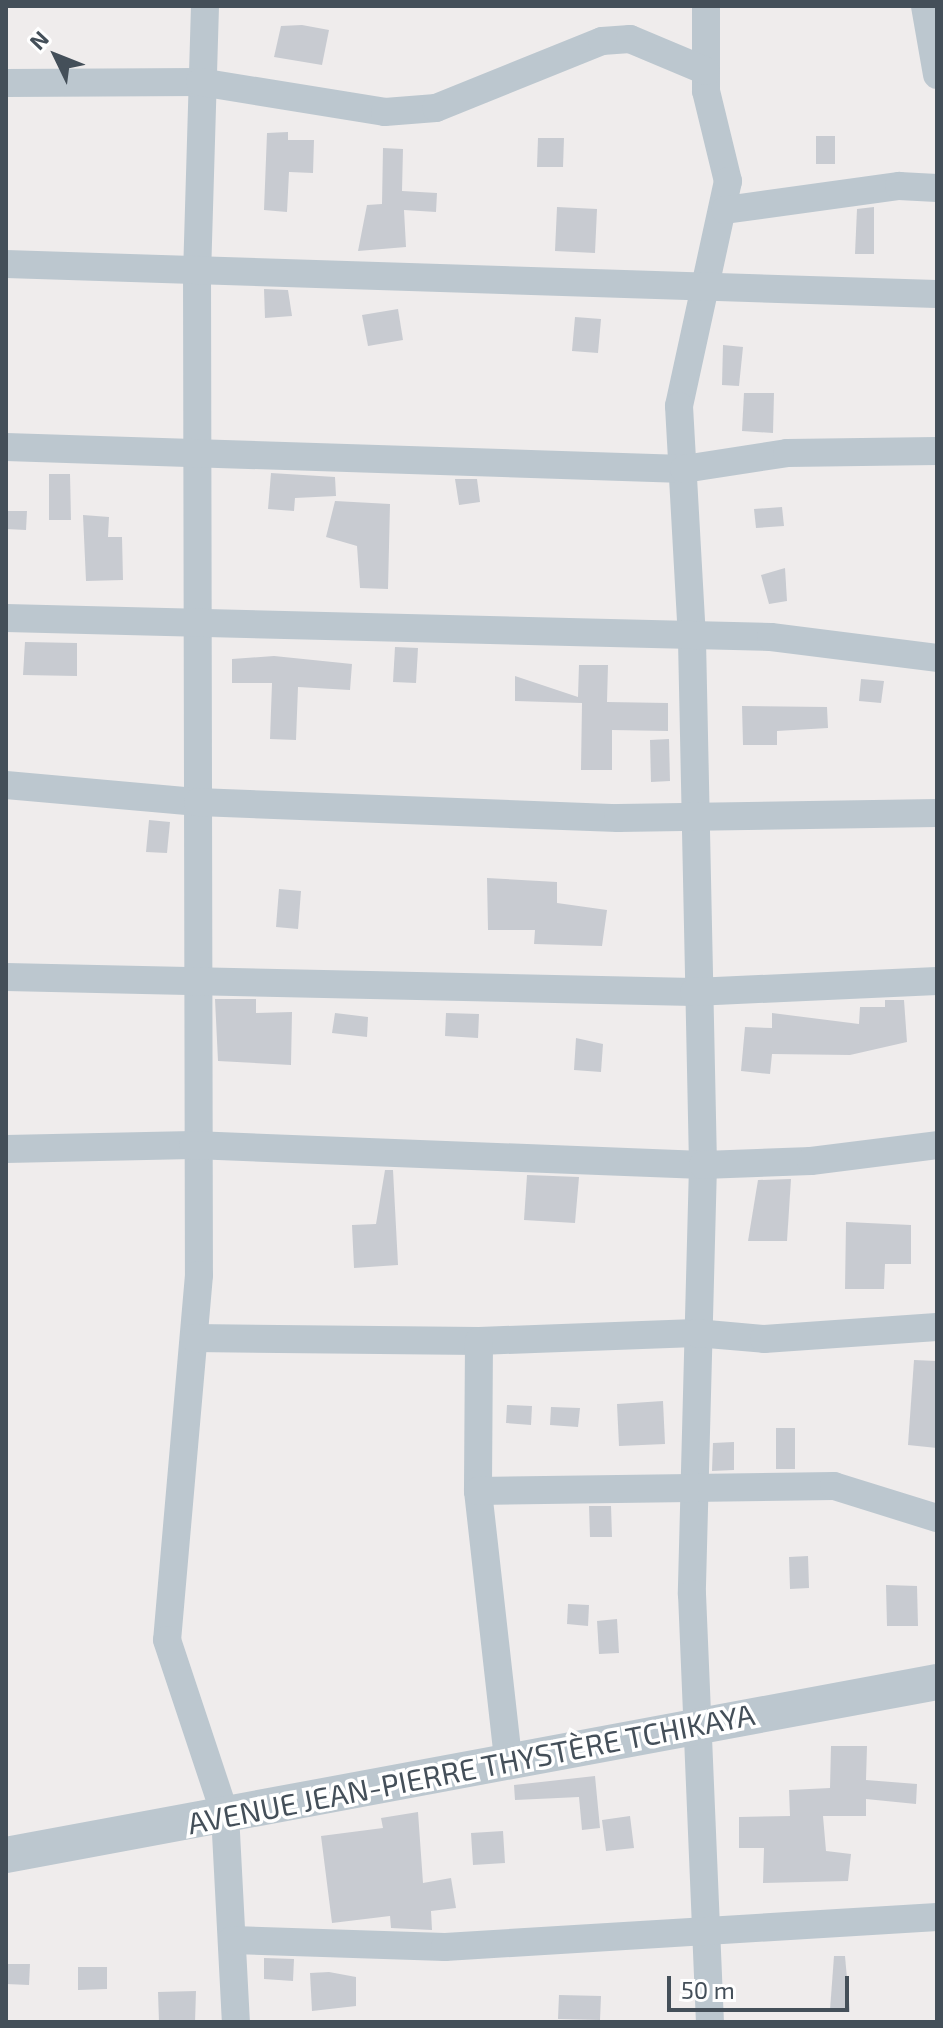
<!DOCTYPE html>
<html>
<head>
<meta charset="utf-8">
<style>
  body { margin:0 }
  #map { position:relative; width:943px; height:2028px; overflow:hidden; background:#efecec; font-family:"Exo 2",sans-serif }
  div>[style] { position:absolute }
  [style*='--x'] { left:calc(var(--x)*1px); top:calc(var(--y)*1px); width:calc(var(--w)*1px); rotate:calc(var(--a)*1deg) }
  .building>* { inset:0; background:#c8cbd1 }
  .minor>* { height:28px; margin:-14px; padding:0 14px; transform-origin:14px; border-radius:14px; background:#bcc7cf }
  .tertiary>* { height:36px; margin:-18px; padding:0 18px; transform-origin:18px; border-radius:18px; background:#bcc7cf }
  span { translate:-50% -50%; white-space:nowrap; text-align:center; line-height:1.15; -webkit-text-stroke:7px #fff; paint-order:stroke }
  .street-label { font-size:30px; color:#444f59 }
  .frame { position:absolute; inset:0; border:8px solid #444f59; pointer-events:none }
  .north { position:absolute; left:16px; top:16px; width:80px; height:80px; -webkit-text-stroke:6px #fff; paint-order:stroke; rotate:313deg; font-size:22px; font-weight:700; line-height:32px; text-align:center; color:#444f59 }
  .north::after { content:''; display:block; margin:auto; width:28px; height:36px; background:#444f59; clip-path:polygon(50% 0,100% 100%,50% 72%,0 100%) }
  .scale { position:absolute; left:667px; top:1976px; width:182px; height:36px; box-sizing:border-box; border:4px solid #444f59; border-top:0; padding-left:10px; font-size:24px; line-height:28px; white-space:nowrap; color:#444f59; -webkit-text-stroke:6px #fff; paint-order:stroke }
</style>
</head>
<body>
<div id="map">
  <div class="building">
    <div style="clip-path:polygon(302px 25px,329px 30px,322px 65px,274px 57px,281px 26px)"></div>
    <div style="clip-path:polygon(288px 132px,288px 140px,314px 140px,313px 173px,289px 172px,287px 212px,264px 210px,267px 133px)"></div>
    <div style="clip-path:polygon(816px 136px,835px 136px,835px 164px,816px 164px)"></div>
    <div style="clip-path:polygon(538px 138px,564px 138px,563px 167px,537px 167px)"></div>
    <div style="clip-path:polygon(383px 148px,403px 149px,402px 191px,437px 193px,436px 212px,404px 210px,406px 247px,358px 251px,367px 205px,382px 204px)"></div>
    <div style="clip-path:polygon(557px 207px,597px 209px,595px 253px,555px 251px)"></div>
    <div style="clip-path:polygon(874px 207px,874px 254px,855px 254px,857px 209px)"></div>
    <div style="clip-path:polygon(264px 289px,288px 290px,292px 316px,265px 318px)"></div>
    <div style="clip-path:polygon(398px 309px,403px 340px,368px 346px,362px 315px)"></div>
    <div style="clip-path:polygon(575px 317px,601px 319px,598px 353px,572px 351px)"></div>
    <div style="clip-path:polygon(723px 345px,743px 347px,739px 386px,722px 385px)"></div>
    <div style="clip-path:polygon(744px 393px,774px 393px,773px 433px,742px 431px)"></div>
    <div style="clip-path:polygon(271px 473px,335px 477px,336px 496px,295px 498px,294px 511px,268px 509px)"></div>
    <div style="clip-path:polygon(49px 474px,70px 474px,71px 520px,49px 520px)"></div>
    <div style="clip-path:polygon(455px 479px,477px 479px,480px 502px,459px 505px)"></div>
    <div style="clip-path:polygon(335px 501px,390px 504px,388px 589px,360px 588px,357px 546px,326px 537px)"></div>
    <div style="clip-path:polygon(782px 507px,784px 526px,756px 528px,754px 509px)"></div>
    <div style="clip-path:polygon(6px 511px,27px 511px,26px 530px,6px 529px)"></div>
    <div style="clip-path:polygon(83px 515px,109px 517px,108px 537px,122px 537px,123px 580px,86px 581px)"></div>
    <div style="clip-path:polygon(785px 568px,787px 601px,769px 604px,761px 575px)"></div>
    <div style="clip-path:polygon(25px 642px,77px 643px,77px 676px,23px 675px)"></div>
    <div style="clip-path:polygon(395px 647px,418px 648px,416px 683px,393px 682px)"></div>
    <div style="clip-path:polygon(274px 656px,352px 664px,350px 690px,298px 687px,296px 740px,270px 739px,272px 683px,232px 683px,232px 659px)"></div>
    <div style="clip-path:polygon(579px 665px,608px 665px,607px 702px,668px 703px,668px 731px,612px 730px,612px 770px,581px 770px,582px 703px,515px 701px,515px 676px,578px 697px)"></div>
    <div style="clip-path:polygon(861px 679px,884px 681px,881px 703px,859px 701px)"></div>
    <div style="clip-path:polygon(742px 706px,827px 707px,828px 728px,777px 731px,777px 745px,743px 745px)"></div>
    <div style="clip-path:polygon(669px 739px,670px 781px,651px 782px,650px 740px)"></div>
    <div style="clip-path:polygon(149px 820px,170px 822px,167px 853px,146px 852px)"></div>
    <div style="clip-path:polygon(487px 878px,557px 882px,557px 903px,607px 910px,602px 946px,534px 944px,535px 930px,488px 930px)"></div>
    <div style="clip-path:polygon(279px 889px,301px 891px,298px 929px,276px 927px)"></div>
    <div style="clip-path:polygon(215px 999px,256px 999px,256px 1013px,292px 1012px,291px 1065px,218px 1061px)"></div>
    <div style="clip-path:polygon(885px 1000px,904px 1000px,907px 1042px,850px 1055px,772px 1054px,770px 1074px,741px 1071px,745px 1027px,772px 1028px,772px 1013px,859px 1024px,860px 1007px,885px 1007px)"></div>
    <div style="clip-path:polygon(335px 1013px,368px 1017px,367px 1037px,332px 1033px)"></div>
    <div style="clip-path:polygon(446px 1013px,479px 1014px,478px 1038px,445px 1036px)"></div>
    <div style="clip-path:polygon(576px 1038px,603px 1044px,601px 1072px,574px 1070px)"></div>
    <div style="clip-path:polygon(385px 1170px,393px 1170px,398px 1265px,354px 1268px,352px 1225px,376px 1224px)"></div>
    <div style="clip-path:polygon(527px 1175px,579px 1177px,575px 1223px,524px 1220px)"></div>
    <div style="clip-path:polygon(791px 1179px,787px 1241px,748px 1241px,758px 1180px)"></div>
    <div style="clip-path:polygon(846px 1222px,911px 1225px,911px 1264px,885px 1264px,884px 1289px,845px 1289px)"></div>
    <div style="clip-path:polygon(914px 1360px,937px 1361px,937px 1448px,908px 1445px)"></div>
    <div style="clip-path:polygon(663px 1401px,665px 1444px,619px 1446px,617px 1404px)"></div>
    <div style="clip-path:polygon(507px 1405px,532px 1406px,531px 1425px,506px 1423px)"></div>
    <div style="clip-path:polygon(551px 1407px,580px 1408px,578px 1427px,550px 1425px)"></div>
    <div style="clip-path:polygon(776px 1428px,795px 1428px,795px 1469px,776px 1469px)"></div>
    <div style="clip-path:polygon(734px 1442px,734px 1470px,712px 1471px,713px 1443px)"></div>
    <div style="clip-path:polygon(589px 1506px,611px 1506px,612px 1537px,590px 1537px)"></div>
    <div style="clip-path:polygon(808px 1556px,809px 1588px,790px 1589px,789px 1557px)"></div>
    <div style="clip-path:polygon(886px 1585px,917px 1586px,918px 1626px,887px 1626px)"></div>
    <div style="clip-path:polygon(568px 1604px,589px 1605px,588px 1626px,567px 1624px)"></div>
    <div style="clip-path:polygon(617px 1619px,619px 1653px,599px 1654px,597px 1621px)"></div>
    <div style="clip-path:polygon(831px 1746px,867px 1746px,866px 1780px,917px 1784px,916px 1804px,866px 1799px,866px 1816px,823px 1816px,826px 1851px,851px 1854px,848px 1881px,763px 1883px,764px 1848px,739px 1848px,739px 1817px,790px 1816px,789px 1790px,830px 1788px)"></div>
    <div style="clip-path:polygon(595px 1776px,600px 1828px,582px 1830px,579px 1797px,515px 1800px,514px 1785px)"></div>
    <div style="clip-path:polygon(418px 1812px,423px 1883px,451px 1878px,456px 1908px,431px 1911px,432px 1930px,391px 1928px,390px 1916px,332px 1923px,321px 1836px,383px 1828px,381px 1818px)"></div>
    <div style="clip-path:polygon(630px 1816px,634px 1848px,606px 1851px,602px 1820px)"></div>
    <div style="clip-path:polygon(503px 1831px,505px 1863px,473px 1865px,471px 1833px)"></div>
    <div style="clip-path:polygon(834px 1956px,845px 1956px,850px 2012px,830px 2010px)"></div>
    <div style="clip-path:polygon(264px 1958px,294px 1959px,293px 1981px,264px 1979px)"></div>
    <div style="clip-path:polygon(6px 1964px,30px 1964px,29px 1985px,6px 1984px)"></div>
    <div style="clip-path:polygon(78px 1967px,107px 1967px,107px 1989px,78px 1990px)"></div>
    <div style="clip-path:polygon(329px 1972px,356px 1977px,356px 2006px,312px 2011px,310px 1973px)"></div>
    <div style="clip-path:polygon(196px 1991px,195px 2022px,159px 2022px,158px 1992px)"></div>
    <div style="clip-path:polygon(559px 1995px,601px 1996px,600px 2020px,558px 2019px)"></div>
  </div>
  <div class="minor">
    <div style="--x:205;--y:6;--w:263;--a:91.7"></div>
    <div style="--x:197;--y:269;--w:1006;--a:89.89"></div>
    <div style="--x:199;--y:1275;--w:366;--a:95"></div>
    <div style="--x:167;--y:1640;--w:183;--a:71.6"></div>
    <div style="--x:225;--y:1814;--w:208;--a:87"></div>
    <div style="--x:706;--y:6;--w:85;--a:90"></div>
    <div style="--x:706;--y:91;--w:93;--a:76.3"></div>
    <div style="--x:728;--y:181;--w:230;--a:102.3"></div>
    <div style="--x:679;--y:406;--w:234;--a:86.8"></div>
    <div style="--x:692;--y:640;--w:525;--a:88.8"></div>
    <div style="--x:703;--y:1165;--w:429;--a:91.5"></div>
    <div style="--x:692;--y:1594;--w:428;--a:87.6"></div>
    <div style="--x:925;--y:6;--w:70;--a:80.1"></div>
    <div style="--x:6;--y:83;--w:194;--a:-0.3"></div>
    <div style="--x:200;--y:82;--w:187;--a:9.2"></div>
    <div style="--x:385;--y:112;--w:51;--a:-4.5"></div>
    <div style="--x:436;--y:108;--w:179;--a:-22"></div>
    <div style="--x:602;--y:41;--w:28;--a:-4"></div>
    <div style="--x:630;--y:39;--w:82;--a:22.8"></div>
    <div style="--x:725;--y:210;--w:176;--a:-7.9"></div>
    <div style="--x:899;--y:186;--w:38;--a:3"></div>
    <div style="--x:6;--y:264;--w:931;--a:1.85"></div>
    <div style="--x:6;--y:447;--w:678;--a:1.86"></div>
    <div style="--x:684;--y:469;--w:104;--a:-8.8"></div>
    <div style="--x:787;--y:453;--w:150;--a:-0.8"></div>
    <div style="--x:6;--y:618;--w:765;--a:1.42"></div>
    <div style="--x:771;--y:637;--w:167;--a:7.2"></div>
    <div style="--x:6;--y:785;--w:193;--a:5.1"></div>
    <div style="--x:198;--y:802;--w:420;--a:2.2"></div>
    <div style="--x:618;--y:818;--w:319;--a:-0.9"></div>
    <div style="--x:6;--y:977;--w:688;--a:1.25"></div>
    <div style="--x:694;--y:992;--w:243;--a:-2.6"></div>
    <div style="--x:6;--y:1149;--w:187;--a:-1.2"></div>
    <div style="--x:193;--y:1145;--w:510;--a:2.25"></div>
    <div style="--x:703;--y:1165;--w:108;--a:-2.1"></div>
    <div style="--x:811;--y:1161;--w:127;--a:-7.2"></div>
    <div style="--x:194;--y:1338;--w:285;--a:0.6"></div>
    <div style="--x:479;--y:1341;--w:217;--a:-2.1"></div>
    <div style="--x:696;--y:1333;--w:68;--a:5"></div>
    <div style="--x:764;--y:1339;--w:173;--a:-4"></div>
    <div style="--x:479;--y:1341;--w:150;--a:90.4"></div>
    <div style="--x:478;--y:1491;--w:270;--a:83.6"></div>
    <div style="--x:478;--y:1491;--w:356;--a:-0.8"></div>
    <div style="--x:834;--y:1486;--w:108;--a:17.3"></div>
    <div style="--x:232;--y:1940;--w:213;--a:1.9"></div>
    <div style="--x:445;--y:1947;--w:493;--a:-3.5"></div>
  </div>
  <div class="tertiary">
    <div style="--x:6;--y:1855;--w:947;--a:-10.53"></div>
  </div>
  <div class="street-label">
    <span style="left:471px;top:1768px;rotate:-11deg">AVENUE JEAN-PIERRE THYSTÈRE TCHIKAYA</span>
  </div>
  <div class="frame"></div>
  <div class="north">N</div>
  <div class="scale">50 m</div>
</div>
</body>
</html>
